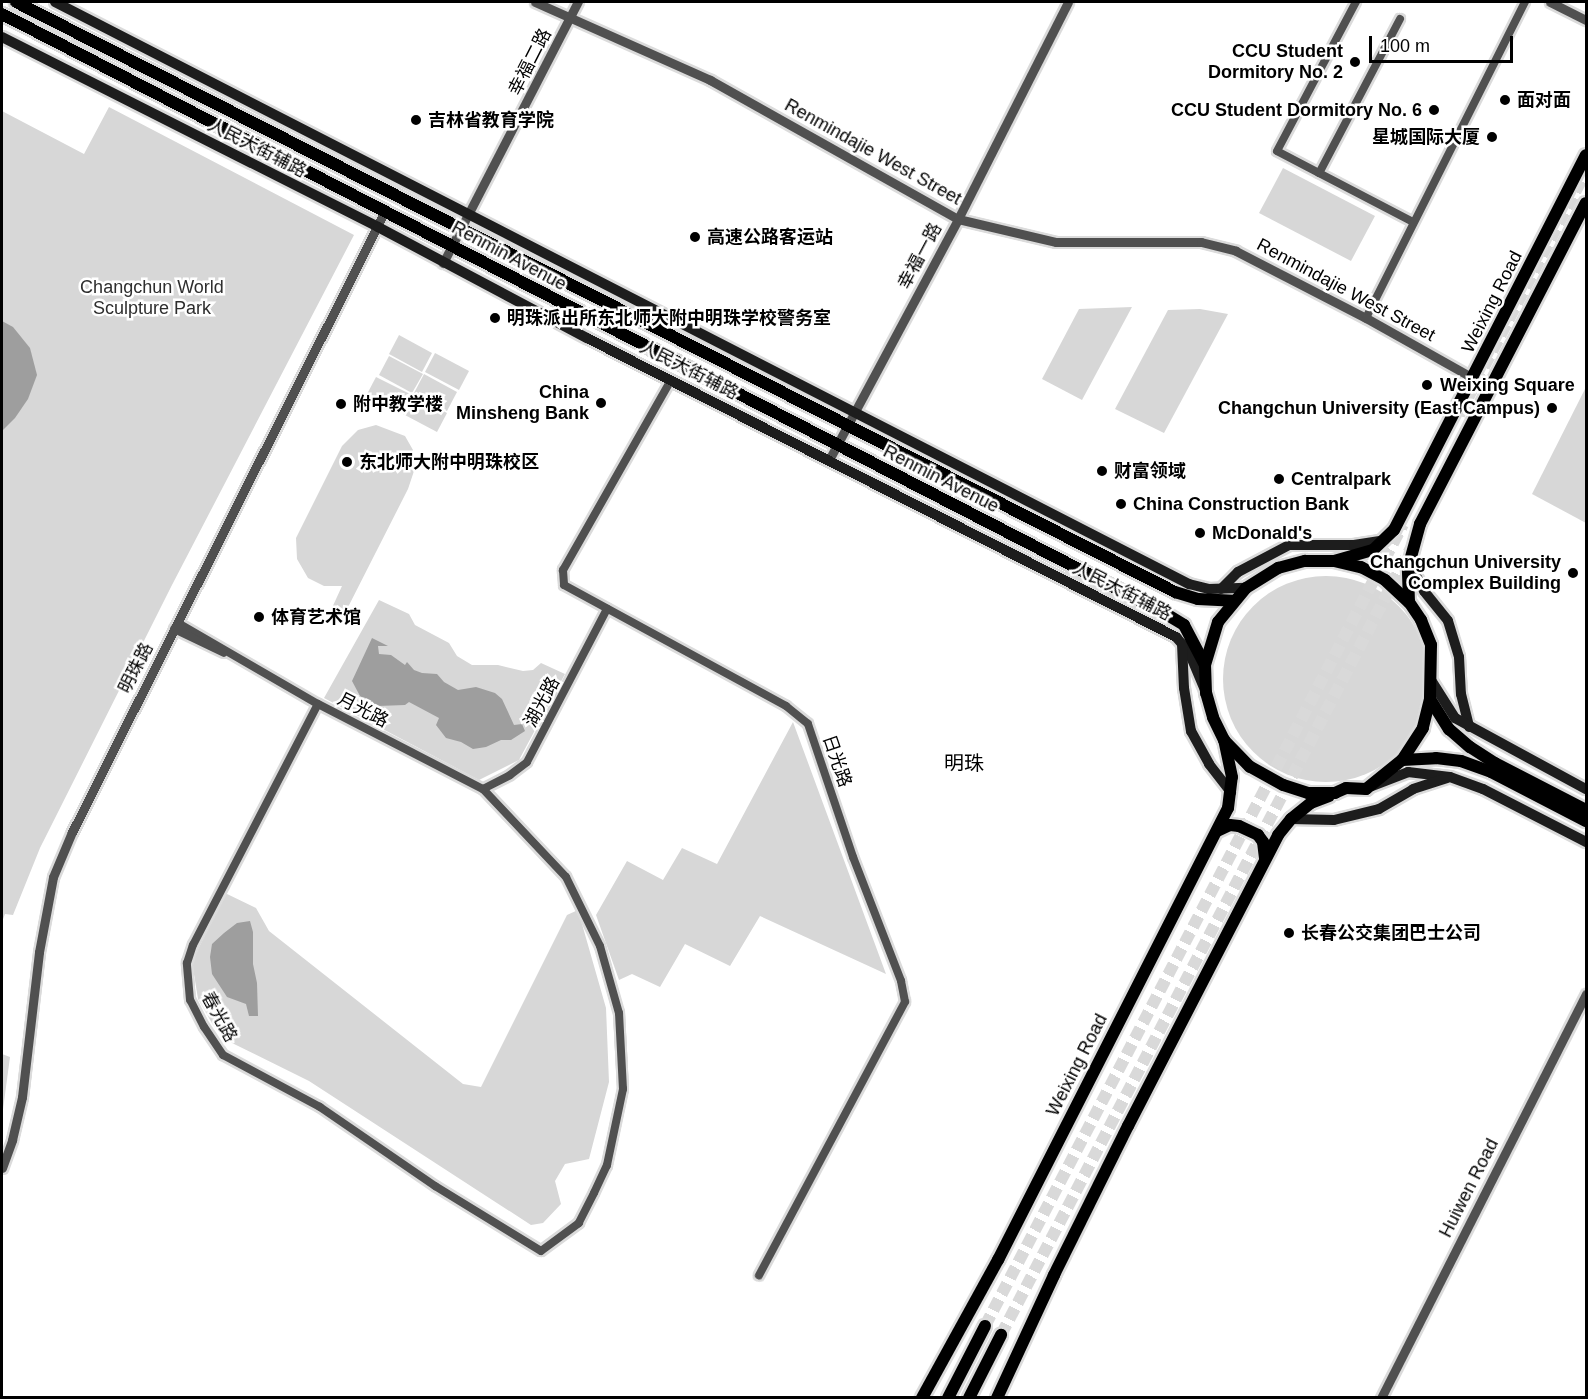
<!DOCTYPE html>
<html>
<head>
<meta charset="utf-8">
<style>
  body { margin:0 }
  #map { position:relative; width:1588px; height:1399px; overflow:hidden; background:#fff; font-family:Arial,"Noto Sans SC",sans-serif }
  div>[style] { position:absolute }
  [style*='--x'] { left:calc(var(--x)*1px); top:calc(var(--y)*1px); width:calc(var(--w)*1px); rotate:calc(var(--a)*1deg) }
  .green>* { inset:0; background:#d7d7d7 }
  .round { border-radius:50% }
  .water>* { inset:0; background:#9e9e9e }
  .trunk-tunnel>* { height:12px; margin-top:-6px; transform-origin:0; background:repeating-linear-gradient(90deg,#d9d9d9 0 12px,transparent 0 18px) }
  .roads { filter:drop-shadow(2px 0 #dbdbdb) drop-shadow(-2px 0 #dbdbdb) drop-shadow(0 2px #dbdbdb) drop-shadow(0 -2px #dbdbdb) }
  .minor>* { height:8px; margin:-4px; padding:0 4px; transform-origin:4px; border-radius:4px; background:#505050 }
  .tertiary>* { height:9px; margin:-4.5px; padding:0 4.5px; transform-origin:4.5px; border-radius:4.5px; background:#505050 }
  .secondary>* { height:10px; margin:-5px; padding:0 5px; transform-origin:5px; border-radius:5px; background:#1d1d1d }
  .primary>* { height:12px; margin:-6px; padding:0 6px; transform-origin:6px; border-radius:6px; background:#000 }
  .trunk>* { height:12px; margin:-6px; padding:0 6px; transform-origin:6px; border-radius:6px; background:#000 }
  .dots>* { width:16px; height:16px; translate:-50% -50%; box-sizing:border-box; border:3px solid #fff; border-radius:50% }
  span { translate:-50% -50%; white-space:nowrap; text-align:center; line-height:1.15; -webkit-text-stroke:5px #fff; paint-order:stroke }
  .poi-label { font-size:18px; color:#000; font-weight:700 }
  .right { translate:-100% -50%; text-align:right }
  .left { translate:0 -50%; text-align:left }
  .street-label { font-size:18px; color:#000 }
  .park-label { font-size:18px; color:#2e2e2e }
  .neighbourhood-label { font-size:20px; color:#000 }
  .frame { position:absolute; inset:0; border:3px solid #000; pointer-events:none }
  .scale { position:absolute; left:1369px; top:36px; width:144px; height:27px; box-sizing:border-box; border:3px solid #000; border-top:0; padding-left:8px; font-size:18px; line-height:21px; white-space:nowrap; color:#000; -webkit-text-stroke:4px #fff; paint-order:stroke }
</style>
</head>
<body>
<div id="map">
  <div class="green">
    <div style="clip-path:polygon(109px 107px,354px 235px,172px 585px,40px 848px,13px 915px,5px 914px,2px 922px,2px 111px,84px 154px)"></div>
    <div style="clip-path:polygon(1283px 168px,1375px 216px,1351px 261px,1259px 213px)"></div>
    <div style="clip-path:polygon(1132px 307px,1082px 400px,1042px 379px,1079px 309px)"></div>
    <div style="clip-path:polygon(1200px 309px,1228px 314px,1164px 433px,1115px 409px,1168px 310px)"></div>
    <div style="clip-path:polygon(399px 335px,432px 353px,422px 372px,389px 354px)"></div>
    <div style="clip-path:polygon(435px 353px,469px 371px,459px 390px,425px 372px)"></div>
    <div style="clip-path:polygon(389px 356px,423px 374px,412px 393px,379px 375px)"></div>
    <div style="clip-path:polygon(424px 374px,457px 392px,447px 411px,414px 393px)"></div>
    <div style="clip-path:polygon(376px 377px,410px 394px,399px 414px,366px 396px)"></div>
    <div style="clip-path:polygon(1586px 387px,1586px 523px,1532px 494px)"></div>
    <div style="clip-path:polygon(413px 395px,447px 413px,437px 432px,403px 414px)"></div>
    <div style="clip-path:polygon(376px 425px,405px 436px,413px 450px,414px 471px,408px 489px,343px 617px,331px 610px,342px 586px,324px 586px,308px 578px,297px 559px,296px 538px,342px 446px,358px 430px)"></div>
    <div class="round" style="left:1223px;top:576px;width:206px;height:206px"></div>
    <div style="clip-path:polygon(379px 600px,409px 614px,415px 625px,449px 643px,457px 656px,472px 665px,498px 665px,523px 671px,533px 670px,541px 663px,565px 674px,519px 760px,479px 780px,324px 698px)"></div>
    <div style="clip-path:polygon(793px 722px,886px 974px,760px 916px,730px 966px,685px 944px,660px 987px,632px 974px,619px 980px,596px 915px,627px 861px,663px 880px,682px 848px,717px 864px)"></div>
    <div style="clip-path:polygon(225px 893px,256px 908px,269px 931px,463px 1084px,481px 1087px,567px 915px,578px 910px,606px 1008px,609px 1082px,589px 1159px,565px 1164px,555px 1181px,561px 1204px,543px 1223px,531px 1225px,309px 1081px,232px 1043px,213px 1025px,198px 999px,192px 962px)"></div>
    <div style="clip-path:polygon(2px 1054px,10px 1057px,2px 1117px)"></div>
  </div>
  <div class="water">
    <div style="clip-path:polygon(2px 321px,13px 327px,30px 348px,37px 375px,28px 399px,15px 418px,2px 431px)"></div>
    <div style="clip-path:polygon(372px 638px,388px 646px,378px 646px,379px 654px,391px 655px,405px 665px,407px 662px,414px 670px,422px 673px,437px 674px,444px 682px,458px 690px,476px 687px,495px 693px,502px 699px,514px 725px,522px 724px,525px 731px,511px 740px,501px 740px,486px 747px,473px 749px,461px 742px,446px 738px,436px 725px,439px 718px,409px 702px,405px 705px,378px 706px,360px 696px,352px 681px)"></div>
    <div style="clip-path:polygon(250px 921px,253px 932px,253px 964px,257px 983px,258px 1016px,249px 1016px,246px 1004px,227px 997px,212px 974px,210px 957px,212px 944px,224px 933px,237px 923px)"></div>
  </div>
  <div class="trunk-tunnel">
    <div style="--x:1459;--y:415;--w:275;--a:-62.5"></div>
    <div style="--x:985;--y:1326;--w:904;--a:-62.47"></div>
    <div style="--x:1001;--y:1335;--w:887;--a:-62.48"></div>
  </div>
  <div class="roads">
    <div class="minor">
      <div style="--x:1400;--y:19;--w:174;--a:117.7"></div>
      <div style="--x:1319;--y:173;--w:106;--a:27.5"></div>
      <div style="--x:1319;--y:173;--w:47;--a:-152.4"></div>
      <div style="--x:1277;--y:151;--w:169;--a:-62.1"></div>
      <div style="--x:1366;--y:318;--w:354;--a:-63.3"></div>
      <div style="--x:671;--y:380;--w:219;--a:119.6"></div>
      <div style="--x:563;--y:570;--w:15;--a:86"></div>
      <div style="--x:564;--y:585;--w:253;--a:28.6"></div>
      <div style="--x:786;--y:706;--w:28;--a:39"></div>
      <div style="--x:808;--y:724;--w:140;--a:71.3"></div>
      <div style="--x:853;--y:857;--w:133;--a:68.8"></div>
      <div style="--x:901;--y:981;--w:21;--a:79"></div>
      <div style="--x:905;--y:1002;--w:310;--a:118.1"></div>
      <div style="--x:178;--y:623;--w:162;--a:30.1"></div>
      <div style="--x:318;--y:704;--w:186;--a:27.3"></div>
      <div style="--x:483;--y:789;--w:121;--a:46.7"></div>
      <div style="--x:566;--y:877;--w:77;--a:63.8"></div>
      <div style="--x:600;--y:946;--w:70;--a:74.2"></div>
      <div style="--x:619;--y:1013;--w:76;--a:87"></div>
      <div style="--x:623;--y:1089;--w:78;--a:101.9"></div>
      <div style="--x:607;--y:1165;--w:31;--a:115"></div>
      <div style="--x:594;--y:1193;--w:34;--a:117"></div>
      <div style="--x:579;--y:1223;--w:47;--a:143.6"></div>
      <div style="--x:541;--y:1251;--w:124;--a:-148.5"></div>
      <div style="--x:435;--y:1186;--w:140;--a:-145.5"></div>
      <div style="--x:320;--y:1107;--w:110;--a:-151.8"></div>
      <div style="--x:223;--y:1055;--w:34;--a:-124"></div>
      <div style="--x:204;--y:1027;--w:30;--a:-117"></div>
      <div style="--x:190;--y:1000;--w:37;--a:-95"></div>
      <div style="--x:187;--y:963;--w:19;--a:-72"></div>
      <div style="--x:193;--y:945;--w:271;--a:-62.6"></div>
      <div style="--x:174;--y:629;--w:55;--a:25.6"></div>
      <div style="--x:483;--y:789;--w:30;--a:-27"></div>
      <div style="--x:510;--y:775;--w:21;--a:-37"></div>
      <div style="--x:527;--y:762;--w:173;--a:-62.4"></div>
    </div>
    <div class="tertiary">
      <div style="--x:535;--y:2;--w:192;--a:24"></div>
      <div style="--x:710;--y:80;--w:284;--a:29.3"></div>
      <div style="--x:958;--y:219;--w:101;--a:13.2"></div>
      <div style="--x:1056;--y:242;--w:145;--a:0"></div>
      <div style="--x:1201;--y:242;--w:36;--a:14"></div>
      <div style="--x:1236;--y:251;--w:146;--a:27.3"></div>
      <div style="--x:1366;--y:318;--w:123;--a:29.3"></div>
      <div style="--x:1550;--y:2;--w:40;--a:26.6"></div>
      <div style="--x:443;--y:263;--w:294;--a:-62.7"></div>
      <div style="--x:829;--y:460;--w:273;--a:-61.8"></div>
      <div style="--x:958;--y:219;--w:243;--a:-63.1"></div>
      <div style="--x:2;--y:1168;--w:30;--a:-70"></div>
      <div style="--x:12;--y:1140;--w:44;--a:-76.9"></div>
      <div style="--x:22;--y:1097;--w:146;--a:-83.3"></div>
      <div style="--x:39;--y:952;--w:76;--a:-79.4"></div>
      <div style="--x:53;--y:877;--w:49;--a:-67.1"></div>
      <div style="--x:72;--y:832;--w:695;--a:-63.25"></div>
      <div style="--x:1381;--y:1398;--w:453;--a:-63.1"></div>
    </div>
    <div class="secondary">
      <div style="--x:55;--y:2;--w:1275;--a:27.17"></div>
      <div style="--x:1189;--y:584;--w:21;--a:14"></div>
      <div style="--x:1209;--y:589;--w:37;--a:-2"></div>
      <div style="--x:2;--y:37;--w:421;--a:26.8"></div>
      <div style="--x:378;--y:227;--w:237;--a:28"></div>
      <div style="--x:587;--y:338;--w:661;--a:26.91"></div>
      <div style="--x:1176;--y:637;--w:20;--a:49"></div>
      <div style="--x:1189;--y:652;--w:41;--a:67.2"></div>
      <div style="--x:1411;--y:558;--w:12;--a:81"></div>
      <div style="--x:1413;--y:570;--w:24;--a:62"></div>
      <div style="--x:1424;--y:591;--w:38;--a:51"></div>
      <div style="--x:1448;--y:621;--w:38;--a:73"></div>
      <div style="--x:1459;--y:657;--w:37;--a:87"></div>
      <div style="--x:1461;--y:694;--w:34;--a:76"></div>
      <div style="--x:1221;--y:589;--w:24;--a:-45"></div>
      <div style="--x:1238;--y:572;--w:58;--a:-27.9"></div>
      <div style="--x:1289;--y:545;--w:65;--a:0"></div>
      <div style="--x:1354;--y:545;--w:31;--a:-9"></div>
      <div style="--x:1182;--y:644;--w:44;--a:87.4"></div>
      <div style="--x:1184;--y:688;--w:44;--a:80.8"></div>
      <div style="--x:1191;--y:731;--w:38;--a:61"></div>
      <div style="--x:1209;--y:764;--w:36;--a:52"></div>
      <div style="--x:1431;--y:680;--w:45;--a:57.7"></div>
      <div style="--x:1455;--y:718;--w:149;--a:28.5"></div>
      <div style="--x:1372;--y:786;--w:39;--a:-21"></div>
      <div style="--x:1408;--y:772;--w:42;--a:6.8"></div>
      <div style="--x:1450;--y:777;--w:35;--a:20"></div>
      <div style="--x:1483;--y:789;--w:116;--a:27.2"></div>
      <div style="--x:1291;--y:819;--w:43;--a:1.3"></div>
      <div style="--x:1334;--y:820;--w:46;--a:-13.7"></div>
      <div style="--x:1379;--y:809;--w:39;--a:-30"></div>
      <div style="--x:1413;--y:789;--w:36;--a:-18"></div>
    </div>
    <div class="primary">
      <div style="--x:16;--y:2;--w:1301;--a:26.98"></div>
      <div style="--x:1175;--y:592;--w:24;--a:17"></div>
      <div style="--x:1198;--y:599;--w:35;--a:3"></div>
      <div style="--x:2;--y:14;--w:1310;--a:27.27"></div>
      <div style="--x:1166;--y:614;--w:21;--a:31"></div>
      <div style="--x:1184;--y:625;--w:45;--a:62.3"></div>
      <div style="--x:1305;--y:561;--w:29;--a:0"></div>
      <div style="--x:1334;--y:561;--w:28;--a:13"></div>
      <div style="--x:1361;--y:567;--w:27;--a:28"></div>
      <div style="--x:1385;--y:580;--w:33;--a:43"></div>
      <div style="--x:1409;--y:602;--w:22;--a:56"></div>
      <div style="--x:1421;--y:620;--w:27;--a:68"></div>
      <div style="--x:1431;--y:645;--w:54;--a:91.1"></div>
      <div style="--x:1430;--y:699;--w:30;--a:104"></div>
      <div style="--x:1423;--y:728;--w:38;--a:123"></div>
      <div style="--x:1402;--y:760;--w:46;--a:141.1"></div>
      <div style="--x:1366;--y:789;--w:20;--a:-177"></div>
      <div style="--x:1346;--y:788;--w:12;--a:156"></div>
      <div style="--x:1335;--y:793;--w:27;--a:180"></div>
      <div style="--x:1308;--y:793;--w:26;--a:-162"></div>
      <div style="--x:1283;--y:785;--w:38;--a:-151"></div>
      <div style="--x:1250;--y:767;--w:37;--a:-134"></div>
      <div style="--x:1224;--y:740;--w:25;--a:-116"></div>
      <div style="--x:1213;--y:717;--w:25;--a:-106"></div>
      <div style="--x:1206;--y:693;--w:28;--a:-92"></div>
      <div style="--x:1205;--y:665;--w:45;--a:-73.2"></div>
      <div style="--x:1218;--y:622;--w:44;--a:-50.5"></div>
      <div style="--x:1246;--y:588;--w:38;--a:-32"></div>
      <div style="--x:1278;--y:568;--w:28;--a:-15"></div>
      <div style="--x:1334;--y:561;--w:41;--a:-15.8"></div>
      <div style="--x:1373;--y:550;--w:29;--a:-44"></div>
      <div style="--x:1394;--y:530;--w:421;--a:-62.9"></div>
      <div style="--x:1409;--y:602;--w:34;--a:-92"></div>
      <div style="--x:1408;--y:568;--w:46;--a:-74.7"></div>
      <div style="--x:1420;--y:524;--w:361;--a:-62.7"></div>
      <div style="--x:1430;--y:699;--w:36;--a:58"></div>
      <div style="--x:1449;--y:729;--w:28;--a:41"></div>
      <div style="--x:1470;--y:747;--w:30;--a:33"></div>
      <div style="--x:1495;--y:763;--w:102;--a:27.3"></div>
      <div style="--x:1402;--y:760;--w:34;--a:-3"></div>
      <div style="--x:1436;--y:758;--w:25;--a:7"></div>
      <div style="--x:1461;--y:761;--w:32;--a:20"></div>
      <div style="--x:1491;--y:772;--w:107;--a:27.3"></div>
      <div style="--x:1217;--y:831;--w:14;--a:-25"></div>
      <div style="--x:1230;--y:825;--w:9;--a:6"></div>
      <div style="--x:1239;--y:826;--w:21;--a:25"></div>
      <div style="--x:1258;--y:835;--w:9;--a:54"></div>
      <div style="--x:1263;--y:842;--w:17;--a:83"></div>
      <div style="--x:922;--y:1398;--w:158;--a:-61.2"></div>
      <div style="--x:998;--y:1260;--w:507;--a:-63.03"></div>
      <div style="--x:1228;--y:808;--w:31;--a:-83"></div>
      <div style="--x:1232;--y:777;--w:38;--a:-102"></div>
      <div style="--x:997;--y:1398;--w:136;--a:-65.1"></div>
      <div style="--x:1054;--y:1275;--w:166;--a:-63.6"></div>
      <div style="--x:1128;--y:1126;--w:327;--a:-62.7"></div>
      <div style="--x:1278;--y:835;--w:21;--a:-51"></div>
      <div style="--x:1291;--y:819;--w:26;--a:-39"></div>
      <div style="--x:1311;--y:803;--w:19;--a:-21"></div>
    </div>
    <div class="trunk">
      <div style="--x:948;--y:1398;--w:81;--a:-62.8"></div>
      <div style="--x:969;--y:1398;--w:71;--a:-63.1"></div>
    </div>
  </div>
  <div class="dots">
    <div style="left:1355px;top:62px;background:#000"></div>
    <div style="left:1505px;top:100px;background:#000"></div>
    <div style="left:1434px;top:110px;background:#000"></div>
    <div style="left:416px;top:120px;background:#000"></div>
    <div style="left:1492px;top:137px;background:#000"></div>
    <div style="left:695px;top:237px;background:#000"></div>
    <div style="left:495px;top:318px;background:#000"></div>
    <div style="left:1427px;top:385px;background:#000"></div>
    <div style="left:601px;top:403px;background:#000"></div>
    <div style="left:341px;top:404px;background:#000"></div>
    <div style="left:1552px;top:408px;background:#000"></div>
    <div style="left:347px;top:462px;background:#000"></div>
    <div style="left:1102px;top:471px;background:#000"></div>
    <div style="left:1279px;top:479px;background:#000"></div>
    <div style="left:1121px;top:504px;background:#000"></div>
    <div style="left:1200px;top:533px;background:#000"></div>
    <div style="left:1573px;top:573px;background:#000"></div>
    <div style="left:259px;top:617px;background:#000"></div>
    <div style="left:1289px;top:933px;background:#000"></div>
  </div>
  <div class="poi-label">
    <span class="right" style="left:1343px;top:62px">CCU Student<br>Dormitory No. 2</span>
    <span class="left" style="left:1517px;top:100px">面对面</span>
    <span class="right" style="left:1422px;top:110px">CCU Student Dormitory No. 6</span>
    <span class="left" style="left:428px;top:120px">吉林省教育学院</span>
    <span class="right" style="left:1480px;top:137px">星城国际大厦</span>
    <span class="left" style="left:707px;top:237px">高速公路客运站</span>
    <span class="left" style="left:507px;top:318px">明珠派出所东北师大附中明珠学校警务室</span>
    <span class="left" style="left:1440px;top:385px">Weixing Square</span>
    <span class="right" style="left:589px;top:403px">China<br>Minsheng Bank</span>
    <span class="left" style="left:353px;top:404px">附中教学楼</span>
    <span class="right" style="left:1540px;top:408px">Changchun University (East Campus)</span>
    <span class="left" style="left:359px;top:462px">东北师大附中明珠校区</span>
    <span class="left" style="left:1114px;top:471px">财富领域</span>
    <span class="left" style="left:1291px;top:479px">Centralpark</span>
    <span class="left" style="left:1133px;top:504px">China Construction Bank</span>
    <span class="left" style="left:1212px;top:533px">McDonald's</span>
    <span class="right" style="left:1561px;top:573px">Changchun University<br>Complex Building</span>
    <span class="left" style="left:271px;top:617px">体育艺术馆</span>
    <span class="left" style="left:1301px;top:933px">长春公交集团巴士公司</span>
  </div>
  <div class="street-label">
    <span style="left:530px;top:62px;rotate:-63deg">幸福二路</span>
    <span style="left:257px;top:148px;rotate:27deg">人民大街辅路</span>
    <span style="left:873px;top:152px;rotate:29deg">Renmindajie West Street</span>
    <span style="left:509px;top:256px;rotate:28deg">Renmin Avenue</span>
    <span style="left:920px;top:256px;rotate:-62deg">幸福一路</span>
    <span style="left:1346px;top:290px;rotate:28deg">Renmindajie West Street</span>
    <span style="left:1492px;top:302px;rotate:-63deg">Weixing Road</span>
    <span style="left:689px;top:370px;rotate:27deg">人民大街辅路</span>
    <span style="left:941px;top:479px;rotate:27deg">Renmin Avenue</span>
    <span style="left:1122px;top:591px;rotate:27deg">人民大街辅路</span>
    <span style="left:136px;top:668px;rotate:-63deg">明珠路</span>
    <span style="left:542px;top:702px;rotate:-62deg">湖光路</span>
    <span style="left:363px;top:710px;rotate:27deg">月光路</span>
    <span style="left:837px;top:761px;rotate:71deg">日光路</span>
    <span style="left:219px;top:1017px;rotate:61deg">春光路</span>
    <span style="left:1077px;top:1065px;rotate:-63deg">Weixing Road</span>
    <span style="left:1469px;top:1188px;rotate:-63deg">Huiwen Road</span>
  </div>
  <div class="park-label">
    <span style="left:152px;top:298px">Changchun World<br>Sculpture Park</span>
  </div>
  <div class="neighbourhood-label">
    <span style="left:964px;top:763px">明珠</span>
  </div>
  <div class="frame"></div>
  <div class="scale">100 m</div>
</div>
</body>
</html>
